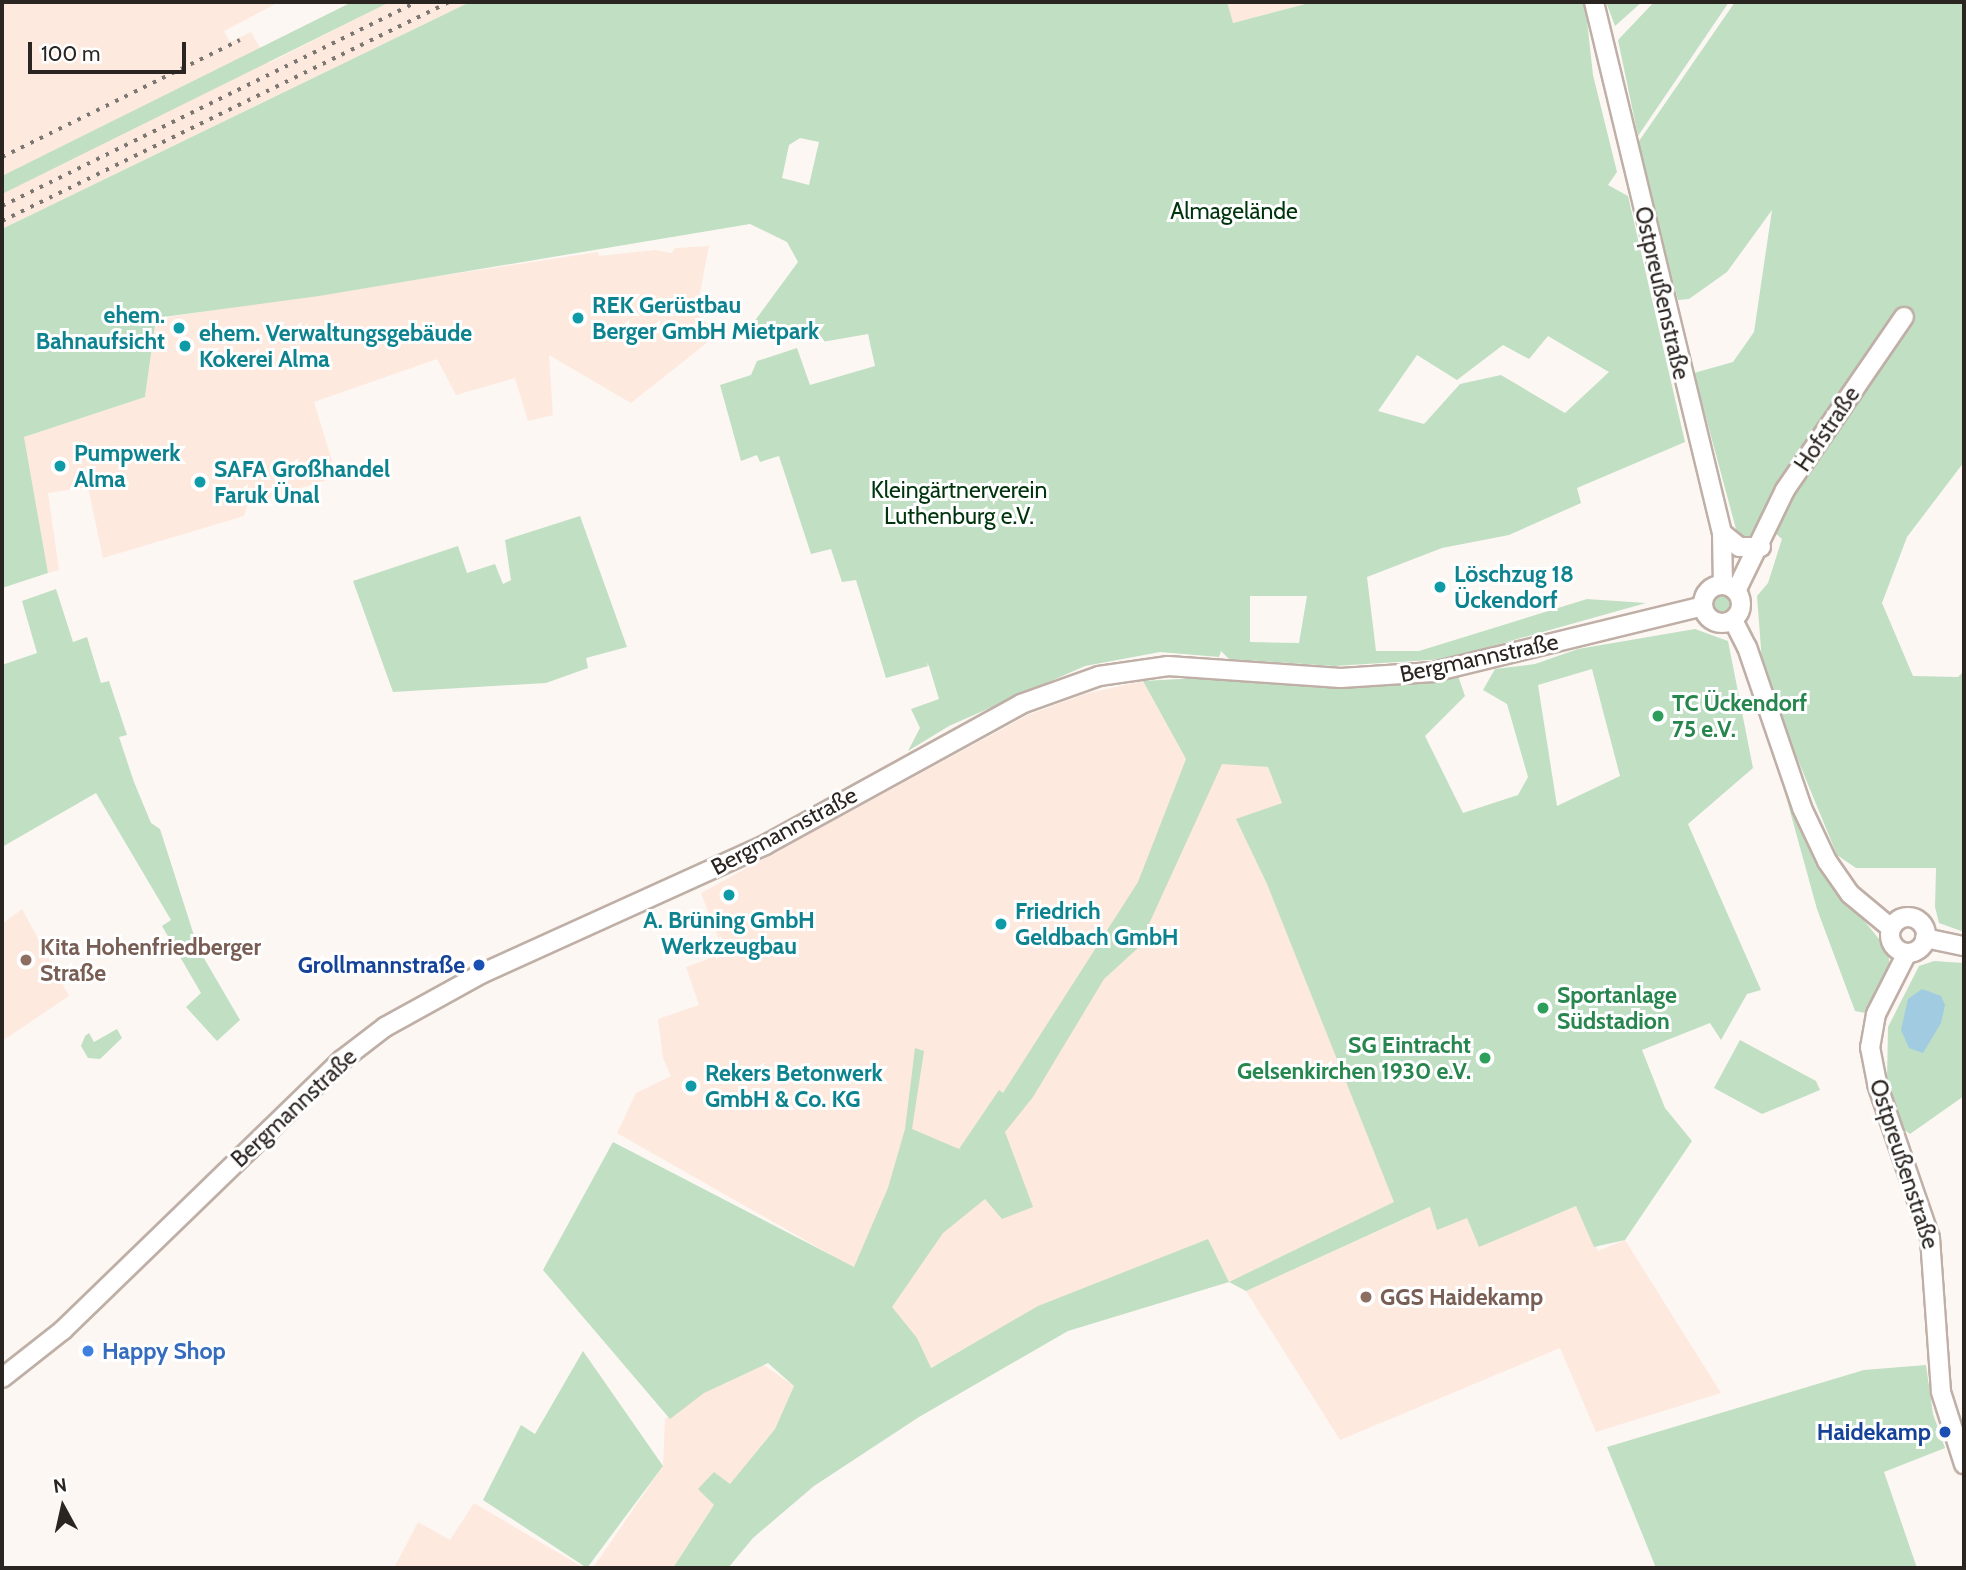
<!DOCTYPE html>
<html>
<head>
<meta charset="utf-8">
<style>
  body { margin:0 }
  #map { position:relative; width:1966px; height:1570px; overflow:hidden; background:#fdf7f3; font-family:Cabin,sans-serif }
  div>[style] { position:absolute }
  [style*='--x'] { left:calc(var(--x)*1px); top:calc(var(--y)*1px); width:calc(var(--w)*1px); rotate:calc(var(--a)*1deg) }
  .built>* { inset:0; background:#fde9de }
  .green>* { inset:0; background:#c0dfc3 }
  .round { border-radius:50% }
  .water>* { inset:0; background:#a0cbe1 }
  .roads { filter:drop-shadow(2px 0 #bfafa6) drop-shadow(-2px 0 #bfafa6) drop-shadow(0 2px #bfafa6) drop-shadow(0 -2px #bfafa6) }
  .secondary>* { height:18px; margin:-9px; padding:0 9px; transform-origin:9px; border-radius:9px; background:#fff }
  .secondary>.ring { margin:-9px; padding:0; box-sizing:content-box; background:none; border:18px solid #fff; border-radius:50% }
  .rail>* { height:3.5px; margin-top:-1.75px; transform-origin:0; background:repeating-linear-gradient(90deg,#7d7773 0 3.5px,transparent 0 10.5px) }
  .dots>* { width:19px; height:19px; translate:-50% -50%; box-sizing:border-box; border:4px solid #fff; border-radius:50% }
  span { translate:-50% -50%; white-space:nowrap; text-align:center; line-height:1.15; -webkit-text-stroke:6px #fff; paint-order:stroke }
  .park-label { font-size:23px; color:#00340d }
  .street-label { font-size:23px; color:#2b2521 }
  .culture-label { font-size:23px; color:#0d838f; font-weight:700 }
  .left { translate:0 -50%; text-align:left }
  .right { translate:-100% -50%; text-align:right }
  .leisure-label { font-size:23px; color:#27864d; font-weight:700 }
  .education-label { font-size:23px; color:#785e54; font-weight:700 }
  .transit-label { font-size:23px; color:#164399; font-weight:700 }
  .shop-label { font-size:23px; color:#366cbe; font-weight:700 }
  .frame { position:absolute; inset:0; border:4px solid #2b2521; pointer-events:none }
  .north { position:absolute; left:28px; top:1472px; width:70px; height:70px; -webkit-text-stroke:5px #fff; paint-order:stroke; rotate:352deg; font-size:19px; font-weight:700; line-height:28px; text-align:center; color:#2b2521 }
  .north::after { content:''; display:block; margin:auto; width:24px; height:32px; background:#2b2521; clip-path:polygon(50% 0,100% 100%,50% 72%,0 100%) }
  .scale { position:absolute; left:28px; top:42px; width:158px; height:32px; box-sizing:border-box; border:4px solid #2b2521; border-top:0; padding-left:9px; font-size:21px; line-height:24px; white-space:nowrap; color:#2b2521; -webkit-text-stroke:5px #fff; paint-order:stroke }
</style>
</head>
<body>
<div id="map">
  <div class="built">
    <div style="clip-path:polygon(2px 2px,279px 2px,224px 31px,230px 42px,251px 32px,269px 63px,390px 2px,470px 2px,2px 229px)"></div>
    <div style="clip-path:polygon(1223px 2px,1312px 2px,1229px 24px)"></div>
    <div style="clip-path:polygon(709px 246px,696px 313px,718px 334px,631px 403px,549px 355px,553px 415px,528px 421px,515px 378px,456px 395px,437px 359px,314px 402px,337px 477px,248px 504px,244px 516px,103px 558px,88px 487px,48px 493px,59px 570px,48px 573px,24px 437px,145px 397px,156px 319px,598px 252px,599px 256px,655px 250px,672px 253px,675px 248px)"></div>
    <div style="clip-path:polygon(1143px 681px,1186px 759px,1268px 767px,1282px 803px,1237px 820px,1267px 884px,1395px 1202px,1229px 1282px,1208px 1239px,1039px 1306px,930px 1368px,917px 1338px,854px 1268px,617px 1133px,636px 1093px,671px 1076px,663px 1058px,658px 1019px,699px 1005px,686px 967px,724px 953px,701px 893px,1028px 715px,1085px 694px)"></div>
    <div style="clip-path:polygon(22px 909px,69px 996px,2px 1041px,2px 924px)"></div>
    <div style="clip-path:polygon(1576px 1206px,1598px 1251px,1625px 1240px,1721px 1393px,1596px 1432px,1560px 1348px,1340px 1440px,1246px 1291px,1431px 1207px,1467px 1218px,1479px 1246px)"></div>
    <div style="clip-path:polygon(761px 1363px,794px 1386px,775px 1429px,730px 1484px,698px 1488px,714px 1505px,673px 1568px,593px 1568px,663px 1466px,665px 1419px,698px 1391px)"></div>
    <div style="clip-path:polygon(474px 1503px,584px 1568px,394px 1568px,418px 1522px,450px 1540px)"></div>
  </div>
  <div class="green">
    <div style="clip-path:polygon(352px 2px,390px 2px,2px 194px,2px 176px)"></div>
    <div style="clip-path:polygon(evenodd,470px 2px,1227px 2px,1233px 23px,1313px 2px,1585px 2px,1593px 75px,1617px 172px,1608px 185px,1628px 196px,1685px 442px,1577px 488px,1581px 503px,1509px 535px,1442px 548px,1367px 577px,1376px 651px,1419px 651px,1587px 599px,1646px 603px,1446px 659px,1334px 666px,1229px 659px,1221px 651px,1219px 657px,1160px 652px,1085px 666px,949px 726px,908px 751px,920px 728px,911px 709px,939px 699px,929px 666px,926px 662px,928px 666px,886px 678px,856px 580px,842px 582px,831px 549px,811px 554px,779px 456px,760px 462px,757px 455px,741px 461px,720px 385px,751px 375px,757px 361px,797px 348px,810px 385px,875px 366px,868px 334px,822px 342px,804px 329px,745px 334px,798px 262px,787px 242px,750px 224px,319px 296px,156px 318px,145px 397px,24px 437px,48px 573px,2px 588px,2px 229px,470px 2px,800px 138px,819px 142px,809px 185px,782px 178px,789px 145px,800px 138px,470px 2px,1548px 336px,1609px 372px,1565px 413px,1501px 375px,1460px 384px,1424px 424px,1378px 411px,1417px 355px,1457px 380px,1503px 345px,1529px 359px,1548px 336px,470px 2px,1250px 596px,1307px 596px,1299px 643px,1250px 642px,1250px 596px)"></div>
    <div style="clip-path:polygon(1606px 2px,1642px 2px,1615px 26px)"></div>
    <div style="clip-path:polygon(1654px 2px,1729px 2px,1638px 136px,1618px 40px)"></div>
    <div style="clip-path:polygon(1735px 2px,1964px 2px,1964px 462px,1907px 537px,1882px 603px,1913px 676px,1958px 677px,1964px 671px,1964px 932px,1939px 923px,1935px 907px,1936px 868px,1856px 868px,1837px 855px,1763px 675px,1757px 596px,1768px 583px,1782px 539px,1763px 523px,1750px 538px,1742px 537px,1736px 529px,1694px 373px,1733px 362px,1754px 332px,1772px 210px,1727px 272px,1689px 299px,1678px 300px,1637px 144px)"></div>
    <div style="clip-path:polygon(580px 516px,627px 647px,586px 658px,588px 668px,546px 683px,393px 692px,353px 581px,458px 546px,467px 573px,495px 564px,503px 584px,511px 580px,505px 540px)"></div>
    <div style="clip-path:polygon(56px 589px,73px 642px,87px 637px,101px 683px,109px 681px,127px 735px,119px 737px,134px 782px,151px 823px,160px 829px,198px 948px,240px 1020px,217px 1041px,186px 1007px,201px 993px,162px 926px,171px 920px,96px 793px,2px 847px,2px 665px,37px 653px,22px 601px)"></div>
    <div class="round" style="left:1711px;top:593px;width:22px;height:22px"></div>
    <div style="clip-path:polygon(evenodd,1695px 629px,1728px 641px,1753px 768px,1688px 824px,1761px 990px,1747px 994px,1721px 1040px,1710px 1023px,1642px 1050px,1665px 1108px,1692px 1141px,1625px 1240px,1594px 1247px,1576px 1206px,1479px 1247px,1467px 1218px,1437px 1230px,1430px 1207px,1246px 1291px,1229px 1282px,1068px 1331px,919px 1417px,814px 1486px,753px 1538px,728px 1568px,673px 1568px,714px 1505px,698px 1489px,714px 1472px,730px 1484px,775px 1429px,794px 1386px,768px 1363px,704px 1393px,670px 1419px,543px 1270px,613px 1142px,854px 1267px,888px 1188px,905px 1129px,915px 1048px,924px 1051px,912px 1129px,959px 1149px,999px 1090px,1003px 1093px,1138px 882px,1186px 759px,1143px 681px,1216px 677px,1321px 688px,1458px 676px,1465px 696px,1425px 736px,1463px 813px,1518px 795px,1528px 777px,1507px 704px,1483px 690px,1495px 669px,1535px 664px,1578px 649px,1695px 629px,1592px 669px,1620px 776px,1557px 806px,1538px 685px,1592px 669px,1695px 629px,1222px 764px,1268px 767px,1282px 803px,1236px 819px,1267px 884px,1394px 1202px,1229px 1282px,1208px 1239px,1038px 1306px,931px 1368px,917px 1338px,892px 1307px,943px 1233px,985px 1199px,1002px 1219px,1033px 1207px,1005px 1132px,1033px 1097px,1104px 979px,1138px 948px,1222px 764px)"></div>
    <div style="clip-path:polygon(1780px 775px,1822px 869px,1888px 950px,1890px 968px,1865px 1013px,1855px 1011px,1817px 909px)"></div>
    <div style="clip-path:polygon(1934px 961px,1964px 963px,1964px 1096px,1910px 1134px,1902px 1128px,1887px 1081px,1888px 1027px,1919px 966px)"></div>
    <div style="clip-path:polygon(117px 1029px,122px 1038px,100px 1059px,88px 1058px,81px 1046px,85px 1036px,89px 1033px,94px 1042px)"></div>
    <div style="clip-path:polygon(1740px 1040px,1816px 1081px,1820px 1090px,1762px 1114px,1714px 1088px)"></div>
    <div style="clip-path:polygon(583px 1351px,663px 1466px,587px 1568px,483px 1500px,521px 1425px,535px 1434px)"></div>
    <div style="clip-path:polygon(1926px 1365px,1933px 1414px,1945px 1448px,1884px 1472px,1917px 1568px,1656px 1568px,1607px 1447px,1864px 1370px)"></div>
  </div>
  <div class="water">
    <div style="clip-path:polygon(1922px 989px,1941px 996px,1945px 1005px,1941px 1023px,1923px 1053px,1909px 1048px,1901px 1030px,1908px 999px)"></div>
  </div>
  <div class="roads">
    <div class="secondary">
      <div style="--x:1594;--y:2;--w:546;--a:76.45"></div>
      <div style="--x:1722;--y:533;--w:52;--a:88.9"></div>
      <div style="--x:1722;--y:533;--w:22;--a:39"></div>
      <div style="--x:1739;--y:547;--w:22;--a:0"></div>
      <div class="ring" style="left:1703px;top:585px;width:20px;height:20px"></div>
      <div style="--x:1736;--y:591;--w:112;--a:-64.1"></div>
      <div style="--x:1785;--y:490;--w:210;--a:-55.5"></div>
      <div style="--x:1733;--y:620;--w:30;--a:63"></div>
      <div style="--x:1747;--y:647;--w:170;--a:71.1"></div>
      <div style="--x:1802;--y:808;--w:59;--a:64.7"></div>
      <div style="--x:1827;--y:861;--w:40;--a:55.1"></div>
      <div style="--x:1850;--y:894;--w:53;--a:39.7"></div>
      <div class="ring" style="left:1890px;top:917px;width:18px;height:18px"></div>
      <div style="--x:1925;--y:938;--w:40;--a:12"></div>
      <div style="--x:1907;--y:953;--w:68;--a:116.9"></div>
      <div style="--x:1876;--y:1014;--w:34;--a:100"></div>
      <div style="--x:1870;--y:1047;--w:38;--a:79"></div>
      <div style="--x:1877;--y:1084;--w:163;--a:71"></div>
      <div style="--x:1930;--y:1238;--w:154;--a:85.9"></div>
      <div style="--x:1941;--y:1392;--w:76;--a:72.3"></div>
      <div style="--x:2;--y:1378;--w:78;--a:-38.2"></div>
      <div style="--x:63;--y:1330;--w:388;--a:-44.1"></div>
      <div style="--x:342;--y:1060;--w:54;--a:-37.5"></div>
      <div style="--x:385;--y:1027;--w:112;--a:-28.9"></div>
      <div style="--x:483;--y:973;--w:310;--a:-24.4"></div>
      <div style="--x:765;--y:845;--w:292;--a:-28.8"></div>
      <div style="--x:1021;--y:704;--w:83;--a:-19.7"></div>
      <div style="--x:1099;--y:676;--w:70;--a:-8.2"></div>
      <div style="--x:1168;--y:666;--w:173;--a:4"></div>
      <div style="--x:1341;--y:678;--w:92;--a:-3.7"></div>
      <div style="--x:1433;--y:672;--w:278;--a:-13.7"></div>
    </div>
  </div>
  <div class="rail">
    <div style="--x:2;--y:157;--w:265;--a:-26.2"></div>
    <div style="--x:2;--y:206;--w:462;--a:-26.2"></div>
    <div style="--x:2;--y:221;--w:499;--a:-26.1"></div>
  </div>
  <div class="dots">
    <div style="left:578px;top:318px;background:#0f9aa8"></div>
    <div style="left:179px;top:328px;background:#0f9aa8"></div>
    <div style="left:185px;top:346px;background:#0f9aa8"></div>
    <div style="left:60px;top:466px;background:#0f9aa8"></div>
    <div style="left:200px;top:482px;background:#0f9aa8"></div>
    <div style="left:1440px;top:587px;background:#0f9aa8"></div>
    <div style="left:1658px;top:716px;background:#2e9e5b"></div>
    <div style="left:729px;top:895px;background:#0f9aa8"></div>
    <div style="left:1001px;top:924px;background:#0f9aa8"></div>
    <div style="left:26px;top:960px;background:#8d6e63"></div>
    <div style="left:479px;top:965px;background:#1a4fb4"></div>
    <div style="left:1543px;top:1008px;background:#2e9e5b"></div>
    <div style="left:1485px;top:1058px;background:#2e9e5b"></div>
    <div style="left:691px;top:1086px;background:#0f9aa8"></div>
    <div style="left:1366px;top:1297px;background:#8d6e63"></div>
    <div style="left:88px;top:1351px;background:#3f7fe0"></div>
    <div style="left:1945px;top:1432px;background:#1a4fb4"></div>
  </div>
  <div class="park-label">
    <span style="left:1234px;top:211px">Almagelände</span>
    <span style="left:959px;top:503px">Kleingärtnerverein<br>Luthenburg e.V.</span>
  </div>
  <div class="street-label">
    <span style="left:1662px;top:293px;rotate:77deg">Ostpreußenstraße</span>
    <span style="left:1827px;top:429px;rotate:-56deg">Hofstraße</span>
    <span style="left:1479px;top:658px;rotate:-12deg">Bergmannstraße</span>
    <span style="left:784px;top:831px;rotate:-28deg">Bergmannstraße</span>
    <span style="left:294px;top:1108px;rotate:-43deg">Bergmannstraße</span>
    <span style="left:1904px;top:1164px;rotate:72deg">Ostpreußenstraße</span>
  </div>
  <div class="culture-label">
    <span class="left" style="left:592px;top:318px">REK Gerüstbau<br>Berger GmbH Mietpark</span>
    <span class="right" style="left:165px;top:328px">ehem.<br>Bahnaufsicht</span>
    <span class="left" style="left:199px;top:346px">ehem. Verwaltungsgebäude<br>Kokerei Alma</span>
    <span class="left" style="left:74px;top:466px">Pumpwerk<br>Alma</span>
    <span class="left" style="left:214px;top:482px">SAFA Großhandel<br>Faruk Ünal</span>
    <span class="left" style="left:1454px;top:587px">Löschzug 18<br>Ückendorf</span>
    <span class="left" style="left:1015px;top:924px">Friedrich<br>Geldbach GmbH</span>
    <span style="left:729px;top:933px">A. Brüning GmbH<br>Werkzeugbau</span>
    <span class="left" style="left:705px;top:1086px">Rekers Betonwerk<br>GmbH &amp; Co. KG</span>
  </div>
  <div class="leisure-label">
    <span class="left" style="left:1672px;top:716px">TC Ückendorf<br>75 e.V.</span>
    <span class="left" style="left:1557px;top:1008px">Sportanlage<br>Südstadion</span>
    <span class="right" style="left:1471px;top:1058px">SG Eintracht<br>Gelsenkirchen 1930 e.V.</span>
  </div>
  <div class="education-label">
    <span class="left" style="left:40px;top:960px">Kita Hohenfriedberger<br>Straße</span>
    <span class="left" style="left:1380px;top:1297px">GGS Haidekamp</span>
  </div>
  <div class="transit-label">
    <span class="right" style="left:465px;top:965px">Grollmannstraße</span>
    <span class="right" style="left:1931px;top:1432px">Haidekamp</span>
  </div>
  <div class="shop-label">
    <span class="left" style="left:102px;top:1351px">Happy Shop</span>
  </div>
  <div class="frame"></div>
  <div class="north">N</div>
  <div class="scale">100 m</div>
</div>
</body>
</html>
